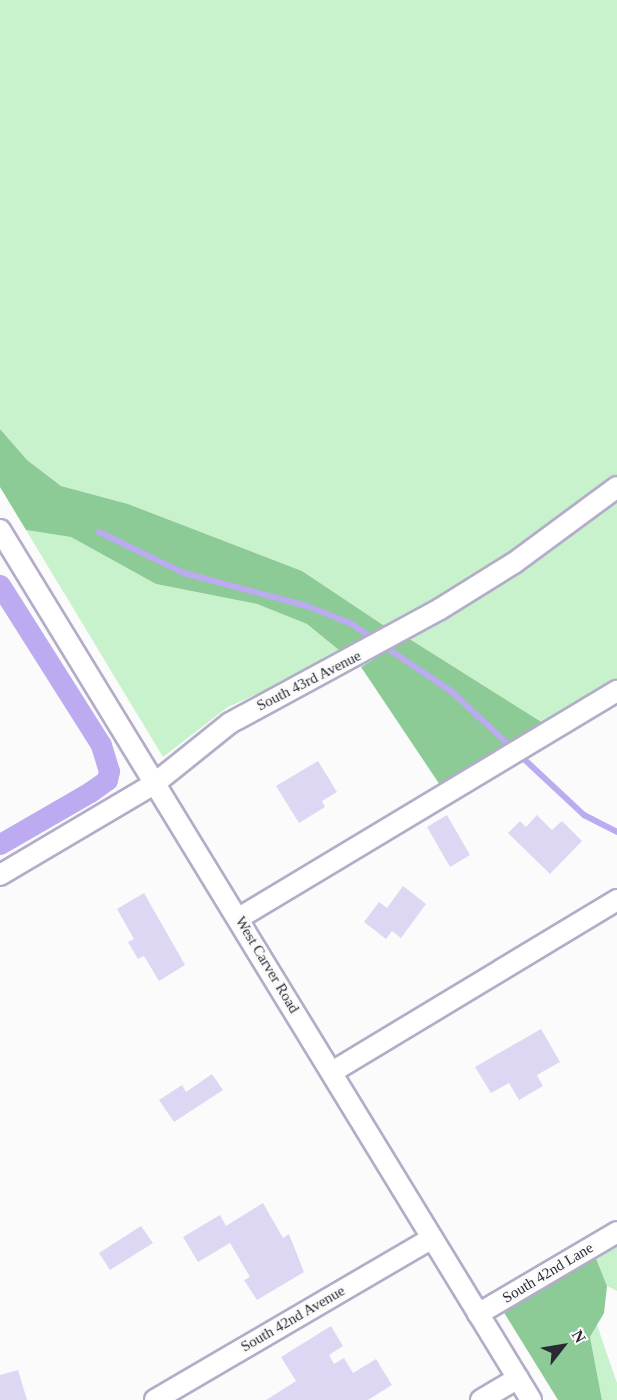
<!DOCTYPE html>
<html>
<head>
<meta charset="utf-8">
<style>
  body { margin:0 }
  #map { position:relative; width:617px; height:1400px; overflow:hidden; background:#fbfbfb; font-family:"Times New Roman",serif }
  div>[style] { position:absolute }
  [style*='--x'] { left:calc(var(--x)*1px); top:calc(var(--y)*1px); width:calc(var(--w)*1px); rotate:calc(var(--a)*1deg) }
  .green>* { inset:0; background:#c7f2cc }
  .forest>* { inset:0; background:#8cca96 }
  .stream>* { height:6px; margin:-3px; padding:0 3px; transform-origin:3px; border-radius:3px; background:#bcabf0 }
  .canal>* { height:21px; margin:-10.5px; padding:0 10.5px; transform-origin:10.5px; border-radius:10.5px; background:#bcabf0 }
  .building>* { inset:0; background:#ddd7f4 }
  .roads { filter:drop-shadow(2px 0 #b3adc9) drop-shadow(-2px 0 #b3adc9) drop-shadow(0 2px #b3adc9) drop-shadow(0 -2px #b3adc9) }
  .minor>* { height:20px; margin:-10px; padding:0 10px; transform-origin:10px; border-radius:10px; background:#fff }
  span { translate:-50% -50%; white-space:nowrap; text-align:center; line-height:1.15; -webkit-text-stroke:6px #fbfbfb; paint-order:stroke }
  .street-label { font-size:15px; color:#2b2934 }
  .north { position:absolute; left:533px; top:1316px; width:60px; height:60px; -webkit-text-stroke:4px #fbfbfb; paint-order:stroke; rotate:59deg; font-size:16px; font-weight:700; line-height:24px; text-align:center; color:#2b2934 }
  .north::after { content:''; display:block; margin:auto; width:21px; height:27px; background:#2b2934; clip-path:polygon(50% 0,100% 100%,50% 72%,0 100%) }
</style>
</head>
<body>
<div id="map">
  <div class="green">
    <div style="clip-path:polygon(0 0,617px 0,617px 478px,496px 564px,389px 629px,302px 571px,128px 504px,61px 486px,27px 460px,0 429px)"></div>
    <div style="clip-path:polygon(617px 501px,617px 683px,543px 723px,408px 638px,521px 570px)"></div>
    <div style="clip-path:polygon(26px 530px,71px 537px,156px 584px,257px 604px,307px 624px,345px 655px,228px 707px,163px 757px)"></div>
    <div style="clip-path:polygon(617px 1243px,617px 1291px,607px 1286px,595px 1256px)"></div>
    <div style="clip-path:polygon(597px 1325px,617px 1383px,617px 1400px,602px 1400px,590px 1337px)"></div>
  </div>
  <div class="forest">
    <div style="clip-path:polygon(0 429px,27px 460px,61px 486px,128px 504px,302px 571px,389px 629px,345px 655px,307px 624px,257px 604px,156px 584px,71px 537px,26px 530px,0 487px)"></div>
    <div style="clip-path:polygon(408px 638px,543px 723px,440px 785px,361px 667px)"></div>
    <div style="clip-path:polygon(595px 1256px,607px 1286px,604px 1313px,590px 1337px,602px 1400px,558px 1400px,503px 1311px)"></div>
  </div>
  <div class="stream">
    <div style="--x:99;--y:532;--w:94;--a:25.8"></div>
    <div style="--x:184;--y:573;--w:127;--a:15"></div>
    <div style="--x:307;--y:606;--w:46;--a:21.6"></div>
    <div style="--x:350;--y:623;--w:122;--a:34"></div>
    <div style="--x:451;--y:691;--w:182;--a:43"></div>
    <div style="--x:584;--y:815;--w:37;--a:27"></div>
  </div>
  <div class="canal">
    <div style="--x:0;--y:585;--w:189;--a:57.7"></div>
    <div style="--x:101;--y:745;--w:27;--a:73"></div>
    <div style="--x:109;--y:771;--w:9;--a:103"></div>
    <div style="--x:107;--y:780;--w:21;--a:145"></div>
    <div style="--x:90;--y:792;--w:104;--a:150"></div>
  </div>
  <div class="building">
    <div style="clip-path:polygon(318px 761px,337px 792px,322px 801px,325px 807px,299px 823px,276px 786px)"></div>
    <div style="clip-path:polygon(447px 815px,470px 855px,450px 867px,427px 827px)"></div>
    <div style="clip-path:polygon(537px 815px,552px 830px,562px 821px,582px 841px,550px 874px,508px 833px,520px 821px,526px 827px)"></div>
    <div style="clip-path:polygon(403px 886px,426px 904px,401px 938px,392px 931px,386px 939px,364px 922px,379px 902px,387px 908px)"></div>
    <div style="clip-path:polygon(144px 893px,185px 965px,159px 981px,144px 956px,138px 959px,128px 942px,134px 939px,117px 909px)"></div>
    <div style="clip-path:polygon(541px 1029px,560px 1062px,537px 1075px,543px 1086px,519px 1100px,509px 1083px,491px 1093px,475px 1067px)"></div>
    <div style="clip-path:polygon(212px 1074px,223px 1090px,174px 1122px,159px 1100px,182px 1085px,186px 1092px)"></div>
    <div style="clip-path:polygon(263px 1203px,283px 1238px,289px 1234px,304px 1272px,257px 1300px,244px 1280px,250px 1277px,230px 1243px,198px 1262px,183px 1237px,220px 1215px,226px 1226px)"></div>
    <div style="clip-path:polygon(141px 1226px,153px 1243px,110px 1270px,99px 1253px)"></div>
    <div style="clip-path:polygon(331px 1326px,343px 1346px,329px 1355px,334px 1364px,344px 1358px,353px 1373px,376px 1359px,392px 1385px,368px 1400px,266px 1400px,296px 1381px,281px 1357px)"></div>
    <div style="clip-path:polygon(18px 1370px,27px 1400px,0 1400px,0 1375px)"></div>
  </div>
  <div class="roads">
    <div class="minor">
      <div style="--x:0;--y:530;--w:1019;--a:58.6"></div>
      <div style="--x:0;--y:875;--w:179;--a:-30.6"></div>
      <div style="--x:154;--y:784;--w:97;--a:-38.8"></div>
      <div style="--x:230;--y:723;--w:239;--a:-28.5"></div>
      <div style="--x:440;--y:609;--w:87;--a:-31.9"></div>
      <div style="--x:514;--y:563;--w:128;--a:-36.4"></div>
      <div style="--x:239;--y:918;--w:441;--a:-31"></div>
      <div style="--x:332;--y:1072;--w:333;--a:-31.1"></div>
      <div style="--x:478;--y:1314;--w:161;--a:-30.5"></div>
      <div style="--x:155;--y:1400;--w:321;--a:-30.3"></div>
      <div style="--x:481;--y:1400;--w:43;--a:-30.7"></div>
    </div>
  </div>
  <div class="street-label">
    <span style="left:309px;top:681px;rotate:-27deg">South 43rd Avenue</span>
    <span style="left:267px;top:965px;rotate:59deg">West Carver Road</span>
    <span style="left:548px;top:1273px;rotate:-31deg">South 42nd Lane</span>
    <span style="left:293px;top:1319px;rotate:-30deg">South 42nd Avenue</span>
  </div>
  <div class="north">N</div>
</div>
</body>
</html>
